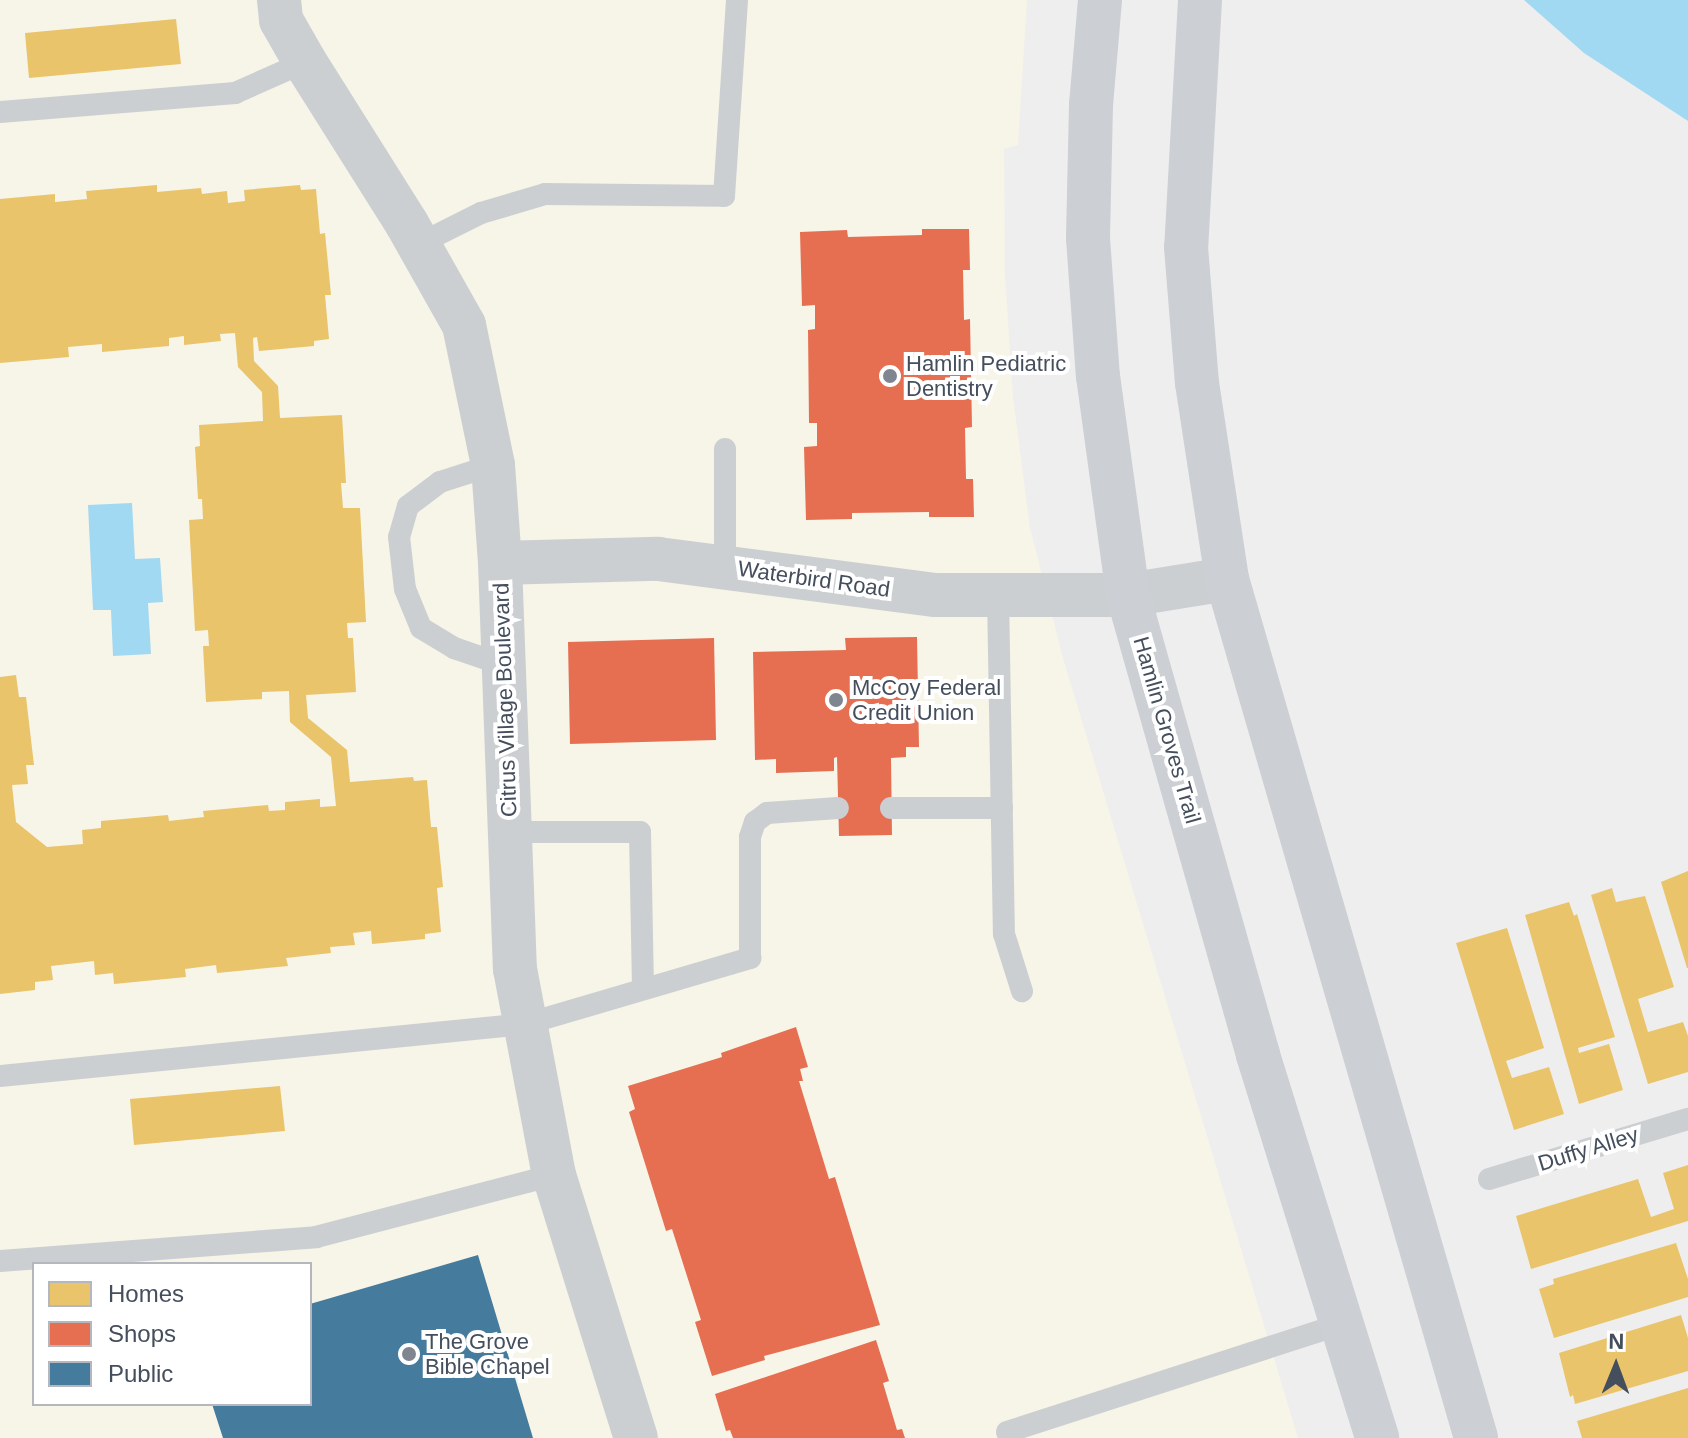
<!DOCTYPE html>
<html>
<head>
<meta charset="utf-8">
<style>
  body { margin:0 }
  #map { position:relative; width:1688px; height:1438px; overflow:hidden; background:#efeeee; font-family:Helvetica,sans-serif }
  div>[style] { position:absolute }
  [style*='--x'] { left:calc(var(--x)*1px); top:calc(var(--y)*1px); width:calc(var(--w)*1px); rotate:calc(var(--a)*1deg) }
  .commercial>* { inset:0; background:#f7f4e8 }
  .water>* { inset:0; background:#a1d8f2 }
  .homes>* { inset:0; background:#e9c46a }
  .shops>* { inset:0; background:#e76f51 }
  .public>* { inset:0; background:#457b9d }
  .service>* { height:22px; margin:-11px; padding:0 11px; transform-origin:11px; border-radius:11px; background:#cccfd2 }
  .minor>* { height:44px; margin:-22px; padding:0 22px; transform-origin:22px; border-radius:22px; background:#cccfd2 }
  .secondary>* { height:44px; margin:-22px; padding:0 22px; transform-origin:22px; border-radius:22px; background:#cccfd4 }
  .dots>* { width:22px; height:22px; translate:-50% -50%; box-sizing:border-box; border:4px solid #fff; border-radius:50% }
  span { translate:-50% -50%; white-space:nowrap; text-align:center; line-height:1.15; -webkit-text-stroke:8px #fff; paint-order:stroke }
  .poi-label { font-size:22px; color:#444e5c }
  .left { translate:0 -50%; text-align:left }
  .street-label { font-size:22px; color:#444e5c }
  .legend { position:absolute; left:32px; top:1262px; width:280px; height:144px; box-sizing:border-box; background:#fff; border:2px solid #b4b8be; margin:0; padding:10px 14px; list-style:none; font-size:24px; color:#444e5c }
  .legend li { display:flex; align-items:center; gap:16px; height:40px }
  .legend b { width:40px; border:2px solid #b4b8be }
  .north { position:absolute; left:1576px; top:1326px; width:80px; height:80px; -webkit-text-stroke:6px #fff; paint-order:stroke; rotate:1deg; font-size:22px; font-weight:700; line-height:32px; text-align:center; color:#444e5c }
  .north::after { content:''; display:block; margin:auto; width:28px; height:36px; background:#444e5c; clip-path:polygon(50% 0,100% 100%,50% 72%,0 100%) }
</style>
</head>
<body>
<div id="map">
  <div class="commercial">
    <div style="clip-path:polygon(evenodd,0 0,1027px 0,1018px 145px,1004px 149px,1005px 275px,1013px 397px,1030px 528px,1063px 658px,1298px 1438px,0 1438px,0 0,34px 1264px,310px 1264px,310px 1404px,34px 1404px,34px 1264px)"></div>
  </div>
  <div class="water">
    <div style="clip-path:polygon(1524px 0,1688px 0,1688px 121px,1584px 53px)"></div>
    <div style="clip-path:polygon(132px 503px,135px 559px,160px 558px,163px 602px,148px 603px,151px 654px,113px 656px,111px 610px,93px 610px,88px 505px)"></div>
  </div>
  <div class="homes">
    <div style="clip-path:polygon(176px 19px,181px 64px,29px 78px,25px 33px)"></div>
    <div style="clip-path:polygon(157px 185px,157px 192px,201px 188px,202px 194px,227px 191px,228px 203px,245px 201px,244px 190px,300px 185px,301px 190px,316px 189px,320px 234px,325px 233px,331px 295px,325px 295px,329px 339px,314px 341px,314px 346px,259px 351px,257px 337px,253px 338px,254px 361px,278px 386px,280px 418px,342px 415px,346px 483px,341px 483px,343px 508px,360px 508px,366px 622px,347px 623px,348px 638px,353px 638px,356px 692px,306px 695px,308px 718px,347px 750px,350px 782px,413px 777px,414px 781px,427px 780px,431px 827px,437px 827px,443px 887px,437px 888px,441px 932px,425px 934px,425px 939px,372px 944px,371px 931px,353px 933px,355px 945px,330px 947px,331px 953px,286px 958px,288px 966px,217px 973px,216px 965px,185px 969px,186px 977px,114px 984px,113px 973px,95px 975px,94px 961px,51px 966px,53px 980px,35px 982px,35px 990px,0 994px,0 677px,16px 675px,19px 697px,26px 697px,34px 765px,26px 765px,28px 784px,12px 785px,16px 822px,47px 847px,83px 844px,82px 830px,101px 828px,101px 821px,168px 815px,169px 821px,204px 817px,203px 811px,268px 805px,269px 811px,285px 810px,285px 802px,320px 799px,320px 807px,336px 806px,331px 757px,290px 722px,289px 691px,262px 692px,262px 699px,206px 702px,203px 646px,209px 646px,208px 630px,195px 631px,189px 520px,203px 519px,202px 499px,198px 499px,195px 447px,200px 446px,199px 425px,263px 421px,262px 392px,238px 367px,235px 333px,220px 334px,221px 341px,184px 345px,184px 336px,169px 338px,169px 346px,102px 352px,102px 344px,68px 347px,69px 357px,0 363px,0 199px,55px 194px,55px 202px,87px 199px,86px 191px)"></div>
    <div style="clip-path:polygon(1688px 871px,1688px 968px,1687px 968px,1661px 882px)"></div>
    <div style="clip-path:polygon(1612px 888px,1616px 902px,1645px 896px,1674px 987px,1638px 999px,1648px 1032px,1683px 1022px,1688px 1036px,1688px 1072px,1648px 1084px,1591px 895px)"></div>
    <div style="clip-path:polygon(1569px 902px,1574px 916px,1577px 914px,1615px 1037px,1578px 1048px,1579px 1053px,1609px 1044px,1623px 1090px,1579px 1104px,1525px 915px)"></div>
    <div style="clip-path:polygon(1507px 928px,1544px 1048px,1506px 1061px,1512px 1078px,1549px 1067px,1564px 1114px,1514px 1130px,1456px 943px)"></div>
    <div style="clip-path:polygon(280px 1086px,285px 1131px,134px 1145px,130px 1099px)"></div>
    <div style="clip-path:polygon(1688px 1165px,1688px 1221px,1531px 1269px,1516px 1216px,1638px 1179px,1651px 1217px,1674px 1209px,1663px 1173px)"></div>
    <div style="clip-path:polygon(1676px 1243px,1688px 1279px,1688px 1297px,1554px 1338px,1539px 1289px,1554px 1284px,1553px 1279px)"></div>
    <div style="clip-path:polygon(1681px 1315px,1688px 1338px,1688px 1371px,1575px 1404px,1573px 1395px,1570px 1397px,1559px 1353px)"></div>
    <div style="clip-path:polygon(1688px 1388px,1688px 1438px,1582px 1438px,1577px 1421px)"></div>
  </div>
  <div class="shops">
    <div style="clip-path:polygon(922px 229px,969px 229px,970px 270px,963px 270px,964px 320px,970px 319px,972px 427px,965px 428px,966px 479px,973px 479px,974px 517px,929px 517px,929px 512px,852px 513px,852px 519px,806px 520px,804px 447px,817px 446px,817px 423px,809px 423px,808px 330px,815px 329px,815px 305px,802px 306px,800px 232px,847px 230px,848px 237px,922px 235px)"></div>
    <div style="clip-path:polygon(917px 637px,919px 747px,906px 747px,906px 757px,891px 758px,892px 835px,839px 836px,837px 757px,834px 758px,834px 771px,776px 773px,776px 759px,755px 760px,753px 652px,846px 650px,845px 638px)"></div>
    <div style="clip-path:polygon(714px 638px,716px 740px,570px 744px,568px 642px)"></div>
    <div style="clip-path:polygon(796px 1027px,808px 1067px,800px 1069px,803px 1081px,799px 1081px,829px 1179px,835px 1177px,880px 1325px,764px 1356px,765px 1360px,712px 1376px,695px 1322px,701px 1320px,672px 1229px,666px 1231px,629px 1112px,635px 1109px,628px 1086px,722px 1057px,721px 1053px)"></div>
    <div style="clip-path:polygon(876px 1340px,889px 1381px,883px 1383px,897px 1430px,902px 1429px,905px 1438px,733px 1438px,730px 1430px,726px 1431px,715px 1394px)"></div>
  </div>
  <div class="public">
    <div style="clip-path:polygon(478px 1255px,533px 1438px,223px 1438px,212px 1404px,310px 1404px,310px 1304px)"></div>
  </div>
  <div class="service">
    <div style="--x:0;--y:112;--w:236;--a:-4.6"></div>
    <div style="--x:235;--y:93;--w:77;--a:-23.9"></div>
    <div style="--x:419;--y:244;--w:69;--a:-26.6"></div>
    <div style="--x:481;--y:213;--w:67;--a:-16.5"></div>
    <div style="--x:545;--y:194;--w:179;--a:0.6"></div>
    <div style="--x:724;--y:196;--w:196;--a:-86.2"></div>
    <div style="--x:725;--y:449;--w:118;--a:90"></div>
    <div style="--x:493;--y:465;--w:56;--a:162.2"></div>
    <div style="--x:440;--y:482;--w:40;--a:143"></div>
    <div style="--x:408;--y:506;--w:32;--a:106"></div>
    <div style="--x:399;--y:537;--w:52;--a:83.4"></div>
    <div style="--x:405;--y:589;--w:42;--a:67.7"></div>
    <div style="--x:421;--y:628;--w:39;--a:31"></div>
    <div style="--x:454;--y:648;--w:53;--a:18.8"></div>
    <div style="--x:998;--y:595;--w:339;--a:89"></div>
    <div style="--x:1004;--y:934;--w:60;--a:72.5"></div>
    <div style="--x:891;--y:808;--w:111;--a:0"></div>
    <div style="--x:510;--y:832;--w:130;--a:0"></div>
    <div style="--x:640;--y:832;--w:157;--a:88.9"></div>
    <div style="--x:0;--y:1076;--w:529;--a:-5.65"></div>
    <div style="--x:526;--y:1024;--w:234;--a:-16.4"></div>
    <div style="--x:750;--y:958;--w:121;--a:-90"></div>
    <div style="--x:750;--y:837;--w:16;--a:-72"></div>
    <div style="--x:755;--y:822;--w:15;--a:-37"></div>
    <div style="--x:767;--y:813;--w:71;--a:-4"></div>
    <div style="--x:1489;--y:1179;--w:208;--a:-16.8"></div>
    <div style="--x:0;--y:1261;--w:317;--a:-4.3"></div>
    <div style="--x:316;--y:1237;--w:246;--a:-14.6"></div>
    <div style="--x:1007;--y:1432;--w:352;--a:-17.9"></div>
  </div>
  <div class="minor">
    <div style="--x:279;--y:0;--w:20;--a:84"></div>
    <div style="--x:281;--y:20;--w:48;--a:60.3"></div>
    <div style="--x:305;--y:62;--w:191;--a:57.8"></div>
    <div style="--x:407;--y:224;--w:116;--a:60.6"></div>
    <div style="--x:464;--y:325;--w:143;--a:78.3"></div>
    <div style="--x:493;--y:465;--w:98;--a:85.9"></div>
    <div style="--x:500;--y:563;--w:406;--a:87.9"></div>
    <div style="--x:515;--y:969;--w:210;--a:79.3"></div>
    <div style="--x:554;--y:1175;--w:275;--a:72.7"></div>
    <div style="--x:500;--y:563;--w:158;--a:-1.5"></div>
    <div style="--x:658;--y:559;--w:280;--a:7.4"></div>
    <div style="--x:936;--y:595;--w:192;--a:0"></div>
    <div style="--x:1128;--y:595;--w:100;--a:-9.2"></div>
  </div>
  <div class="secondary">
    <div style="--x:1100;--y:0;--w:105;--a:94.9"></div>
    <div style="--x:1091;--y:105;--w:133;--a:91.3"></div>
    <div style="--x:1088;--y:238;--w:138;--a:85.9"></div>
    <div style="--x:1098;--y:376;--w:221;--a:82.2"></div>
    <div style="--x:1128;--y:595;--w:478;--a:74.2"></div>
    <div style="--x:1258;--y:1055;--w:401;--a:72.7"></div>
    <div style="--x:1200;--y:0;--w:247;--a:93.2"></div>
    <div style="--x:1186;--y:247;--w:136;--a:85.4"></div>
    <div style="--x:1197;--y:383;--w:198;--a:81.3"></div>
    <div style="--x:1227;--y:579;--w:894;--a:73.83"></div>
  </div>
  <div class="dots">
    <div style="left:890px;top:376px;background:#80868f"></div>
    <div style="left:836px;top:700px;background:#80868f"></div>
    <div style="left:409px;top:1354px;background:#80868f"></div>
  </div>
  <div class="poi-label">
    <span class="left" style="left:906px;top:376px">Hamlin Pediatric<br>Dentistry</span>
    <span class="left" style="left:852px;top:700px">McCoy Federal<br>Credit Union</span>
    <span class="left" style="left:425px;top:1354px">The Grove<br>Bible Chapel</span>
  </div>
  <div class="street-label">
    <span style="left:814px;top:579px;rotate:8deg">Waterbird Road</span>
    <span style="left:505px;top:700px;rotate:-92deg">Citrus Village Boulevard</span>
    <span style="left:1167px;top:730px;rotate:74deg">Hamlin Groves Trail</span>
    <span style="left:1588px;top:1149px;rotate:-17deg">Duffy Alley</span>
  </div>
  <ul class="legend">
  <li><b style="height:22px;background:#e9c46a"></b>Homes</li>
  <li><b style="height:22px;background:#e76f51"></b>Shops</li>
  <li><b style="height:22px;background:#457b9d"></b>Public</li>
  </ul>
  <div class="north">N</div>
</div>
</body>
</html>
